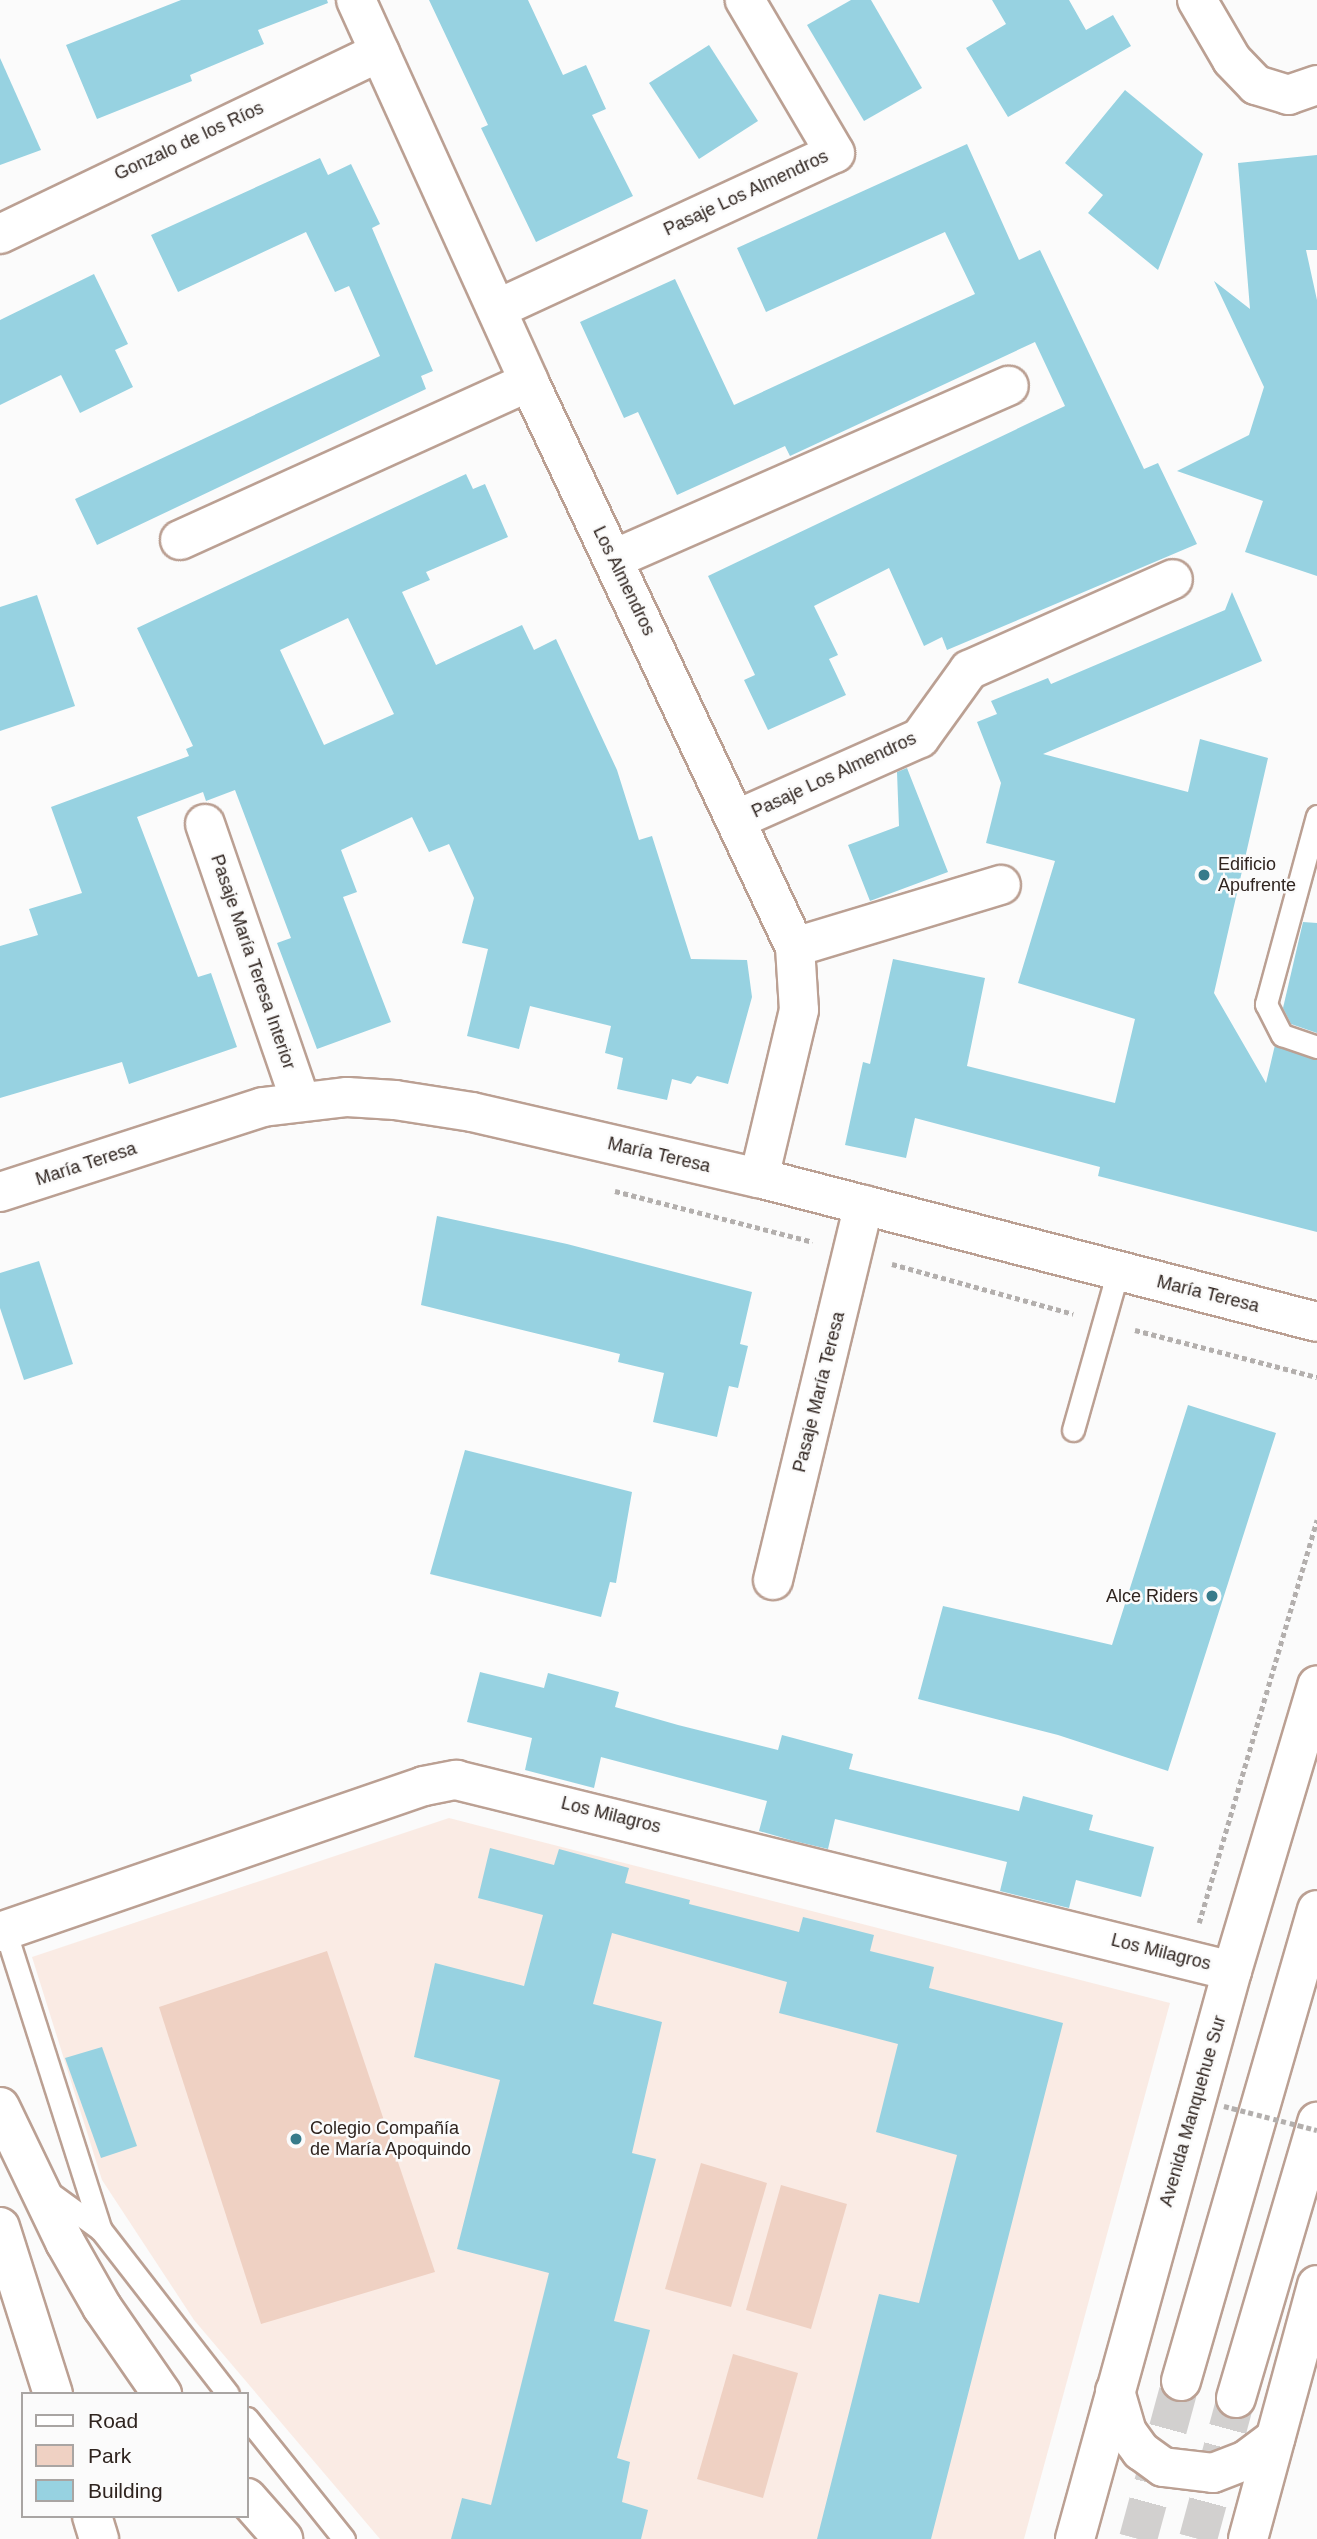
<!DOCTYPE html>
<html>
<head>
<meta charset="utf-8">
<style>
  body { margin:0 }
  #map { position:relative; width:1317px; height:2539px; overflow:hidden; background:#fbfbfb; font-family:Arial,sans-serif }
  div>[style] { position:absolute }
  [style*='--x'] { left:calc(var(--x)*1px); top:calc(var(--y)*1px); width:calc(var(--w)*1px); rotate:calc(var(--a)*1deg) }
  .built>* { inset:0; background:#faebe4 }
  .green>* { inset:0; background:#efd1c3 }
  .building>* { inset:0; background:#97d2e1 }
  .primary-tunnel>* { height:38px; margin-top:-19px; transform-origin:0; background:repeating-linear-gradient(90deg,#d2d0cf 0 38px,transparent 0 57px) }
  .path>* { height:4.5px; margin-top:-2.25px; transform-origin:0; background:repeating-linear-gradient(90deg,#b3afad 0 5px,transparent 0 8.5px) }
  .roads { filter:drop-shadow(2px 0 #bba093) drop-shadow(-2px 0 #bba093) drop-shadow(0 2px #bba093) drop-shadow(0 -2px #bba093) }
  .service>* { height:21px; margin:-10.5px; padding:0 10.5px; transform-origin:10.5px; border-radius:10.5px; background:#fff }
  .minor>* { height:38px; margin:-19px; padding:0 19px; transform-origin:19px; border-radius:19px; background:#fff }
  .tertiary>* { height:38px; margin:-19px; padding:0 19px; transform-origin:19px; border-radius:19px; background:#fff }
  .secondary>* { height:38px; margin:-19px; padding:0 19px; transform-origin:19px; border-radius:19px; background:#fff }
  .primary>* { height:38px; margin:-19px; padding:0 19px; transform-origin:19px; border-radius:19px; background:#fff }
  .path-bridge>* { height:4.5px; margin-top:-2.25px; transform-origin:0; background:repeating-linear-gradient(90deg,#b3afad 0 5px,transparent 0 8.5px) }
  .dots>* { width:19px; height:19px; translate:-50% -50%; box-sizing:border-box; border:4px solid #fbfbfb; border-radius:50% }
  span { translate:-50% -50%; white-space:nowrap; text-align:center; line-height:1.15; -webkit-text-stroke:5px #fbfbfb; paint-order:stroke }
  .street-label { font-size:18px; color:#2f241f }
  .poi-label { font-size:18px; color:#2f241f }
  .left { translate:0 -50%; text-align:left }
  .right { translate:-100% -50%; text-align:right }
  .legend { position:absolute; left:21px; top:2392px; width:228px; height:126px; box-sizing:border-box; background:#fbfbfb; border:2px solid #a9a5a3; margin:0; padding:9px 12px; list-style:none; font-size:21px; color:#2f241f }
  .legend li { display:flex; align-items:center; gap:14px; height:35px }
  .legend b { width:35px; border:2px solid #a9a5a3 }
</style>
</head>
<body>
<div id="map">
  <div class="built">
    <div style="clip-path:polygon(449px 1818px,1170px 2003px,1024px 2539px,380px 2539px,194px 2320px,102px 2180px,32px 1957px)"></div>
  </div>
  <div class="green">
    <div style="clip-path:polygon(327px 1951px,435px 2272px,261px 2324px,159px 2007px)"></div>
    <div style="clip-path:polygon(701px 2163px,767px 2183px,731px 2307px,665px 2289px)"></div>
    <div style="clip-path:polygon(781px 2185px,847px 2204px,811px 2329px,746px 2310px)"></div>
    <div style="clip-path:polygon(733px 2354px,798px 2373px,763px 2498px,697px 2479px)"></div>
  </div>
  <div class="building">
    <div style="clip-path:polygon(181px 0,327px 0,328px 3px,258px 30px,264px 44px,190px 75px,192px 81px,97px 119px,66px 45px)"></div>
    <div style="clip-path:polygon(429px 0,528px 0,563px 75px,586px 65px,606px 109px,592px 115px,633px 196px,536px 242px,481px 128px,488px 125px)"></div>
    <div style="clip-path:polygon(851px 0,871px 0,922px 88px,864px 121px,807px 25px)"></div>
    <div style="clip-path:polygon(992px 0,1069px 0,1086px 30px,1113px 15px,1131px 46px,1008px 117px,966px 48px,1006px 24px)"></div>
    <div style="clip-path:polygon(709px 45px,758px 121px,699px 159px,649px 83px)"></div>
    <div style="clip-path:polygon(0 58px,41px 150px,0 165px)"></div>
    <div style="clip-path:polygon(1125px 90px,1203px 154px,1158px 270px,1088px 213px,1103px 195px,1065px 163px)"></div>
    <div style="clip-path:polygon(967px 144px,1019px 260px,1040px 250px,1144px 469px,1158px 463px,1197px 544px,947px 650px,942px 637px,924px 646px,889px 568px,814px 606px,838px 655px,829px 659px,846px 695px,768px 730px,744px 680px,755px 675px,708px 576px,1065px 406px,1035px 342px,790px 456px,785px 446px,677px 495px,638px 412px,624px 418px,580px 322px,675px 279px,734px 405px,975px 294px,945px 232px,766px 312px,737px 248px)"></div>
    <div style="clip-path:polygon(1317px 155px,1317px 250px,1306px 250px,1317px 300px,1317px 576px,1245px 552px,1263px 501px,1177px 471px,1249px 435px,1264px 387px,1214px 281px,1250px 309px,1238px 163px)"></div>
    <div style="clip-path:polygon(320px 158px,328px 175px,351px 164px,380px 224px,372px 228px,433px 371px,421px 376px,426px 389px,97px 545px,75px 499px,380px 356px,349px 286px,335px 292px,306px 232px,178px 292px,151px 235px)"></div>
    <div style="clip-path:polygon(94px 274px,128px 344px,115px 350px,133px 387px,80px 413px,61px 375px,0 405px,0 320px)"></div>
    <div style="clip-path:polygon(evenodd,466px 474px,473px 489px,485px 484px,508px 537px,426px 572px,430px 580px,402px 592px,436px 665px,522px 625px,534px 650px,556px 639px,617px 770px,639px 840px,652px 836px,691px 959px,747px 960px,752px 997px,728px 1084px,697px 1076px,691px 1084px,672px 1079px,667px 1100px,617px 1089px,623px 1058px,605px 1053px,611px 1026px,530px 1006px,519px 1049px,467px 1036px,488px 949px,462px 943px,474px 898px,449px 844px,429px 852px,412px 817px,341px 850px,357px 892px,343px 897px,391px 1022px,317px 1049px,277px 943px,291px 938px,235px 790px,206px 801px,203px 792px,137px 817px,198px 977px,211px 973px,237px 1047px,129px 1084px,122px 1062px,0 1098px,0 946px,38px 935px,29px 909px,82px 893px,51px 807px,189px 756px,186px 749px,193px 746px,137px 628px,466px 474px,348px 618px,394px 714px,324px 745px,280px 650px,348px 618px)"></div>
    <div style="clip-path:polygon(1232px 592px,1262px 661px,1043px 754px,1188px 792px,1200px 739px,1268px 758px,1214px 993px,1266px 1083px,1275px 1045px,1317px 1060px,1317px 1232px,1098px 1176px,1100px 1167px,915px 1118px,906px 1158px,845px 1145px,863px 1062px,870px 1064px,893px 959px,985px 978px,967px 1066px,1115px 1103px,1135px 1019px,1018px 983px,1055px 861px,986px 843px,1001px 783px,977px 722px,997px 714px,991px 701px,1048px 678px,1051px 684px,1225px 610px)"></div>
    <div style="clip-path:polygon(37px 595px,75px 706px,0 731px,0 607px)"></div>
    <div style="clip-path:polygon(907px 768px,948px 872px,870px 901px,848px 845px,899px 826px,897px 772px)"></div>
    <div style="clip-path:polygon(1303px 922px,1317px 923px,1317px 1033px,1291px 1024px,1283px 1008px)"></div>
    <div style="clip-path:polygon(437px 1216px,567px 1244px,752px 1292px,740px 1344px,748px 1346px,738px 1388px,729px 1386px,717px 1437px,653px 1422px,664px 1373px,618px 1362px,620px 1354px,421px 1305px)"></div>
    <div style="clip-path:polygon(39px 1261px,73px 1364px,24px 1380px,0 1308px,0 1273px)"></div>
    <div style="clip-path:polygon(1188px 1405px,1276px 1433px,1168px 1771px,1058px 1735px,918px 1699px,943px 1606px,1112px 1645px)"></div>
    <div style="clip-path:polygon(465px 1450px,632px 1492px,616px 1583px,610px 1582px,601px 1617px,430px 1574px)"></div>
    <div style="clip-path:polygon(480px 1672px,544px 1688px,548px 1673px,619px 1692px,615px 1707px,678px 1725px,778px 1750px,782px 1735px,853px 1754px,849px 1769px,1019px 1811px,1023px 1796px,1093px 1815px,1089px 1830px,1154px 1847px,1141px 1897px,1076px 1880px,1069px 1908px,1000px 1891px,1007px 1862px,835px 1819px,828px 1849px,794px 1841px,759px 1831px,767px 1801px,601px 1757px,594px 1788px,525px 1770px,532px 1738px,467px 1722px)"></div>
    <div style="clip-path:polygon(490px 1848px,554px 1865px,559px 1849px,629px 1868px,625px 1883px,690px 1900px,689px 1904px,799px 1932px,803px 1917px,874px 1935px,870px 1951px,934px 1967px,929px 1988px,1063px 2023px,931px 2539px,817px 2539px,879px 2294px,919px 2303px,957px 2155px,876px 2132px,898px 2044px,779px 2013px,787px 1982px,612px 1933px,593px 2004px,662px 2022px,632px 2153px,656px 2159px,614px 2321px,650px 2330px,617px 2458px,630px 2462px,622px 2502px,648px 2510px,641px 2539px,451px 2539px,462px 2498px,491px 2505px,549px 2273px,457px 2249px,500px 2080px,414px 2057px,435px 1963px,524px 1986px,543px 1915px,478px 1898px)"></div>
    <div style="clip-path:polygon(102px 2047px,137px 2146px,101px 2158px,65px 2058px)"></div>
  </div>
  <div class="primary-tunnel">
    <div style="--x:1138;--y:2539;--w:164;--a:-74.8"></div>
    <div style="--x:1198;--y:2539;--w:146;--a:-74.9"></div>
  </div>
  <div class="path">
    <div style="--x:615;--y:1191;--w:204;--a:14.4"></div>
    <div style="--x:892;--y:1264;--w:188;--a:15.4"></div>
    <div style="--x:1135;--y:1330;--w:188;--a:14.5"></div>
    <div style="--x:1199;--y:1923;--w:420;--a:-73.7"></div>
  </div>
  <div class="roads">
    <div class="service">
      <div style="--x:1317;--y:816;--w:195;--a:105.2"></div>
      <div style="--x:1266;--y:1004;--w:35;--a:63"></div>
      <div style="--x:1282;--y:1035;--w:37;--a:19"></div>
      <div style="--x:1073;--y:1430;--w:165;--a:-74.2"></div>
      <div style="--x:5;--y:1930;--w:315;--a:72.3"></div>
      <div style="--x:101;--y:2230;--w:207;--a:52.2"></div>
      <div style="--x:46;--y:2190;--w:68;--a:36"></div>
      <div style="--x:247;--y:2418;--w:155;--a:51.3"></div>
    </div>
    <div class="minor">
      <div style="--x:356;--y:0;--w:419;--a:65.6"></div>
      <div style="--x:529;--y:382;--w:624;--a:64.79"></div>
      <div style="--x:795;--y:947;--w:63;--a:86.4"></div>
      <div style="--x:799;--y:1010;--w:173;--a:103.4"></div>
      <div style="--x:1197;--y:0;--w:69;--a:59.7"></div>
      <div style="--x:1232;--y:60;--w:35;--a:46"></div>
      <div style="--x:1256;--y:85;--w:34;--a:17"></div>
      <div style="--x:1288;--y:95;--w:31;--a:-19"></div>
      <div style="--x:0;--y:234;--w:421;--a:-25.6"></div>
      <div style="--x:497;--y:309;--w:372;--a:-24.8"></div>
      <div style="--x:835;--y:153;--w:178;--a:-120.5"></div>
      <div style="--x:180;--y:540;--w:383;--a:-24.4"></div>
      <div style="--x:614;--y:559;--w:431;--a:-23.7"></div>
      <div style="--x:738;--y:819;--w:199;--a:-24"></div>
      <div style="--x:920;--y:738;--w:84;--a:-54.2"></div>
      <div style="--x:969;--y:670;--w:223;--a:-24"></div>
      <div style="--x:205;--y:824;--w:292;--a:71"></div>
      <div style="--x:795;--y:947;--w:215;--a:-16.8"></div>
      <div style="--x:773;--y:1580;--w:386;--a:-76.4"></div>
      <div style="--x:0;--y:1932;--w:448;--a:-19"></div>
      <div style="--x:424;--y:1786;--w:33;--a:-11"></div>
      <div style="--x:456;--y:1780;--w:799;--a:13.83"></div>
    </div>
    <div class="tertiary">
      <div style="--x:0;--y:1192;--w:276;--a:-17.9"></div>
      <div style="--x:263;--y:1107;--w:85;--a:-6.8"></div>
      <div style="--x:347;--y:1097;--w:48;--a:3.6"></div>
      <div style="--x:395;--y:1100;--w:78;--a:8.9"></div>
      <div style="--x:472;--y:1112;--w:294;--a:13"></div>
      <div style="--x:759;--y:1178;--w:576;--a:14.47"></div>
    </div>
    <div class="secondary">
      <div style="--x:0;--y:2107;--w:150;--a:64.3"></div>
      <div style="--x:65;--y:2242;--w:75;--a:60.4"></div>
      <div style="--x:102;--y:2307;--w:106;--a:55.4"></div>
      <div style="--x:0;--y:2227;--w:175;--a:72.4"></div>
      <div style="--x:1115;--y:2391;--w:43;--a:73.7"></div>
      <div style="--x:1127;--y:2432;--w:24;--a:54"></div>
      <div style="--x:1141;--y:2451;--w:27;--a:36"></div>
      <div style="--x:1163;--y:2467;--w:50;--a:6.8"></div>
      <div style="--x:1213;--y:2473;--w:34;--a:-21"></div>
      <div style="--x:1245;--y:2461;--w:38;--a:-37"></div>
      <div style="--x:247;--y:2498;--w:55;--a:48.7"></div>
      <div style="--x:92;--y:2516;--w:24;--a:73"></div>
      <div style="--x:1075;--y:2539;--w:589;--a:-74.55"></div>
      <div style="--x:1232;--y:1971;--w:298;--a:-73.4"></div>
      <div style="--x:1248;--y:2539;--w:263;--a:-74.8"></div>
    </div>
    <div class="primary">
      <div style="--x:1181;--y:2381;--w:490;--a:-73.9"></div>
      <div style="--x:1236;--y:2398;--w:288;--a:-73.6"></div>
    </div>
  </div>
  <div class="path-bridge">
    <div style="--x:1224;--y:2106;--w:96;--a:14.5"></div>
  </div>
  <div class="dots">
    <div style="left:1204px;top:875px;background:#377b8a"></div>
    <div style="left:1212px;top:1596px;background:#377b8a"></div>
    <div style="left:296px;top:2139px;background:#377b8a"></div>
  </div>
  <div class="street-label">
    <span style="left:189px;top:141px;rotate:-25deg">Gonzalo de los Ríos</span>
    <span style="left:746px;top:193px;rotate:-25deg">Pasaje Los Almendros</span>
    <span style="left:624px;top:581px;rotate:64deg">Los Almendros</span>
    <span style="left:834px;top:775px;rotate:-25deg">Pasaje Los Almendros</span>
    <span style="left:253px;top:962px;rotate:71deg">Pasaje María Teresa Interior</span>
    <span style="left:659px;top:1155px;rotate:13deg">María Teresa</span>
    <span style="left:86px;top:1164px;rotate:-18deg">María Teresa</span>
    <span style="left:1208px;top:1294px;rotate:14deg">María Teresa</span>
    <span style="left:819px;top:1392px;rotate:-76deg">Pasaje María Teresa</span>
    <span style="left:611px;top:1815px;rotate:14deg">Los Milagros</span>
    <span style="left:1161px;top:1952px;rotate:14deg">Los Milagros</span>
    <span style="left:1193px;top:2111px;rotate:-74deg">Avenida Manquehue Sur</span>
  </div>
  <div class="poi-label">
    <span class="left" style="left:1218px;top:875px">Edificio<br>Apufrente</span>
    <span class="right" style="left:1198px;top:1596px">Alce Riders</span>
    <span class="left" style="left:310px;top:2139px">Colegio Compañía<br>de María Apoquindo</span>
  </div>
  <ul class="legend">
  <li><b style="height:9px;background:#fff"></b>Road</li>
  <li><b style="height:19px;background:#efd1c3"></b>Park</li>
  <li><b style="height:19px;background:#97d2e1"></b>Building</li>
  </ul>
</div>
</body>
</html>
